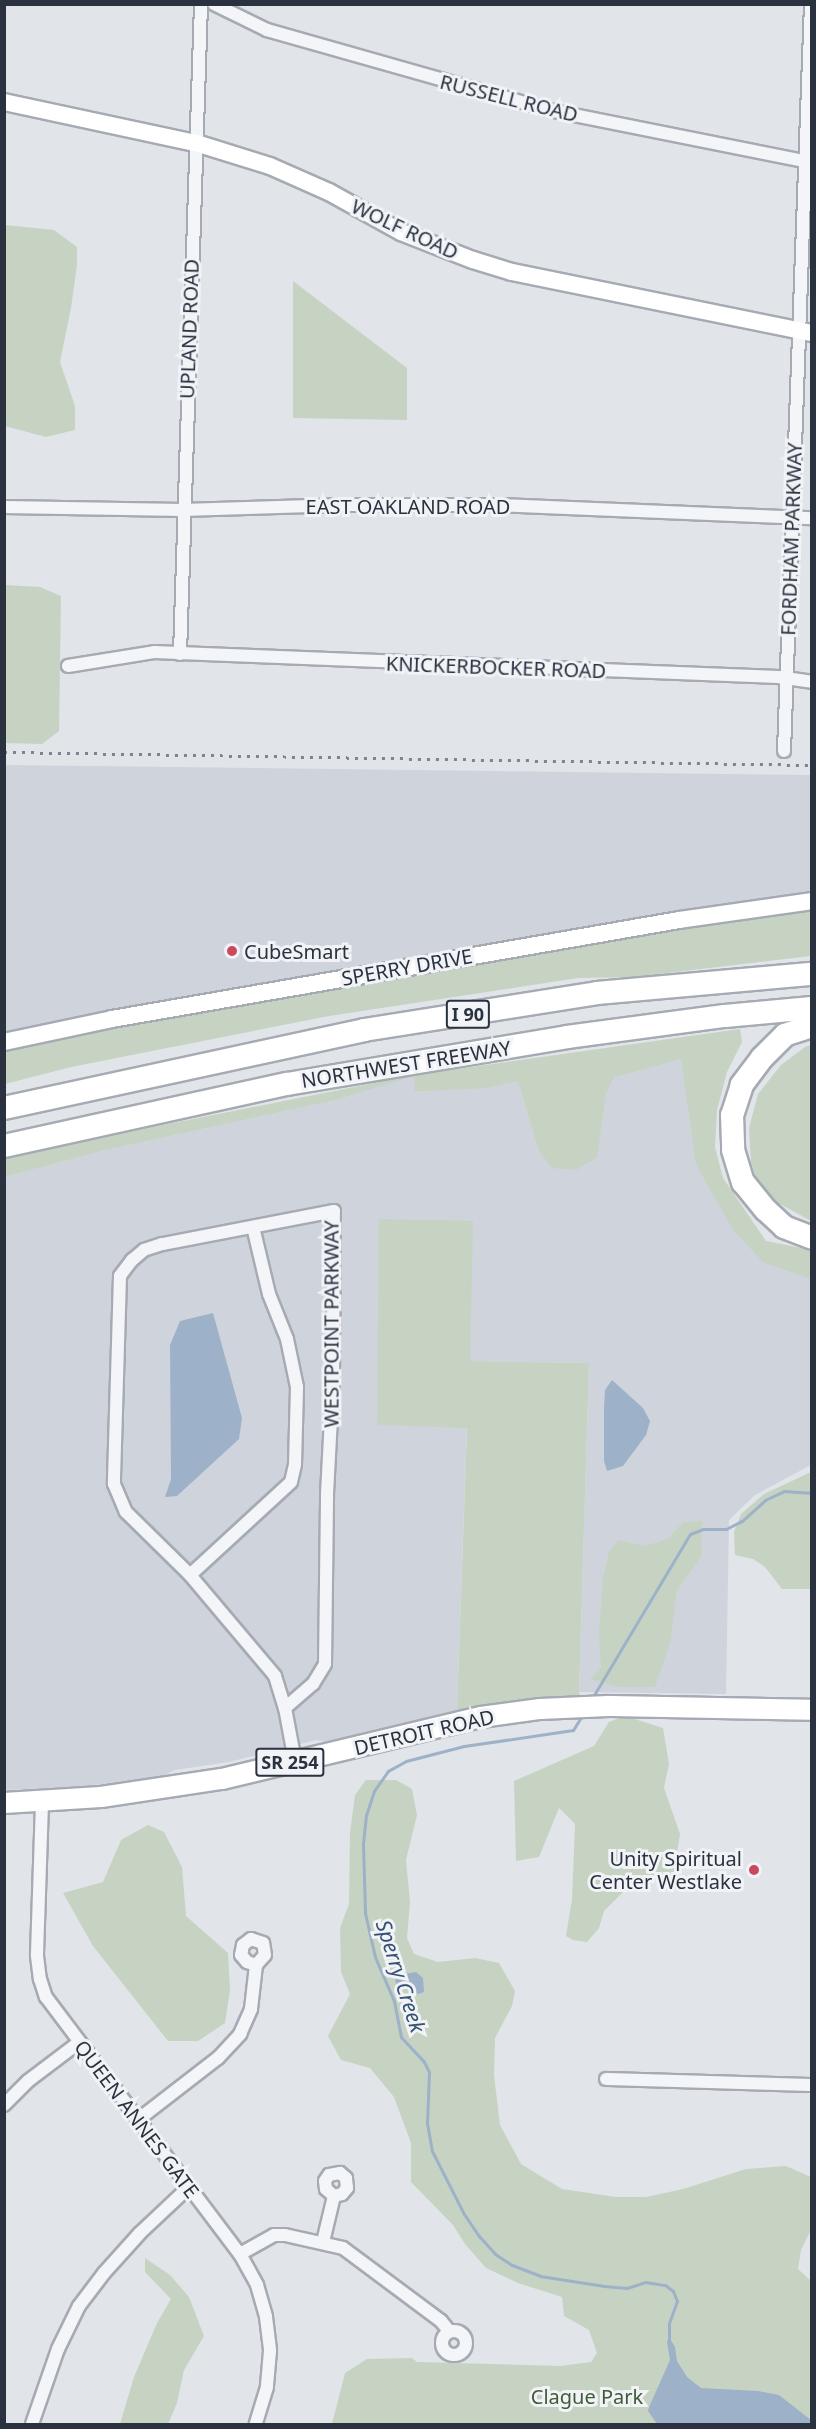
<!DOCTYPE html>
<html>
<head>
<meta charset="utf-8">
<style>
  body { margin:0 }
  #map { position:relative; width:816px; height:2429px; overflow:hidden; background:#e1e4e9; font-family:"Noto Sans",sans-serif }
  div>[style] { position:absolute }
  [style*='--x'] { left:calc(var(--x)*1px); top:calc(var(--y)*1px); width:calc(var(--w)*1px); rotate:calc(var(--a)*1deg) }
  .built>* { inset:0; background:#cfd3db }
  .green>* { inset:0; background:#c6d3c2 }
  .water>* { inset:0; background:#9db2c8 }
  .stream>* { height:3px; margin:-1.5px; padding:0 1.5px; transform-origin:1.5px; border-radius:1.5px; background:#9db2c8 }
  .roads { filter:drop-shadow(2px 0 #a6abb3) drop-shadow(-2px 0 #a6abb3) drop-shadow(0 2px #a6abb3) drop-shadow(0 -2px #a6abb3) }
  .street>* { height:12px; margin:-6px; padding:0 6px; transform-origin:6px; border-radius:6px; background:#f4f5f8 }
  .street>.ring { margin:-6px; padding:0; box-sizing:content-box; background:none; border:12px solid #f4f5f8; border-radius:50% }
  .secondary>* { height:16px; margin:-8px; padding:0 8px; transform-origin:8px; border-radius:8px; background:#fff }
  .primary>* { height:20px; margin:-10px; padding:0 10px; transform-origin:10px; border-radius:10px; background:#fff }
  .highway>* { height:22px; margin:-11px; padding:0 11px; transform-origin:11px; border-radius:11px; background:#fff }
  .rail>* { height:3px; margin-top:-1.5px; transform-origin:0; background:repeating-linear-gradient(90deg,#7b8492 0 3px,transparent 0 9px) }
  .dots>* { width:16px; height:16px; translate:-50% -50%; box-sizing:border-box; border:3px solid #f1f3f7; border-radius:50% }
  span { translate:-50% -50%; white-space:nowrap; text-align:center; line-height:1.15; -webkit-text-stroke:6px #f1f3f7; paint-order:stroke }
  .shield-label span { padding:2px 4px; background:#f1f3f7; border:2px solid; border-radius:4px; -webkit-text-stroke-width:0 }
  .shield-label { font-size:18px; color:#2a3240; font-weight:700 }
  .street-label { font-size:20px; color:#2a3240 }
  .poi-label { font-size:20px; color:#2a3240 }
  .left { translate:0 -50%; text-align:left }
  .right { translate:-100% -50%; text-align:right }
  .park-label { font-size:20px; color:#3e5c38 }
  .water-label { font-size:21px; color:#355073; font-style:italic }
  .frame { position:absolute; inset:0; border:6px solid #2a3240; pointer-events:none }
</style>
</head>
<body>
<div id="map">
  <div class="built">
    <div style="clip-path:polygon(4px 765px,811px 775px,811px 903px,5px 1050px)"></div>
    <div style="clip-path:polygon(700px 1048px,702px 1142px,752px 1240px,812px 1267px,811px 1465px,755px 1495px,729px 1520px,726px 1694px,579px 1692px,589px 1363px,469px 1361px,457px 1710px,328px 1742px,316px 1740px,229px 1762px,175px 1770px,162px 1776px,86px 1786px,5px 1790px,5px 1177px,106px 1150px,336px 1100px,414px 1075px,416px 1092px,477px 1088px)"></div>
  </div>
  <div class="green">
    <div style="clip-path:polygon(5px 225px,54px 230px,77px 247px,77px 265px,71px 308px,60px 362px,75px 406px,75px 430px,46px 437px,5px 426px)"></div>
    <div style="clip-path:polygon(293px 281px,407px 368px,407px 420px,293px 418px)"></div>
    <div style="clip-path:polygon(5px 585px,40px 587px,61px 596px,59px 731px,42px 744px,5px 743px)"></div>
    <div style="clip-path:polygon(811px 908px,811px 956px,633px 977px,578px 978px,329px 1016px,71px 1067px,5px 1084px,4px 1050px,58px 1037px,559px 947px)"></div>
    <div style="clip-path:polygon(740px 1029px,742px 1042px,727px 1072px,717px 1110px,715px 1147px,723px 1178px,766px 1241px,811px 1250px,811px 1279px,763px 1262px,733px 1230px,696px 1164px,681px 1059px,614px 1077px,606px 1093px,597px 1157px,576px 1170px,552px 1168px,539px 1151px,518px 1081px,486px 1088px,415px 1092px,414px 1076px,336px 1100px,106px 1150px,5px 1177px,5px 1159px,158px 1126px,414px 1075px)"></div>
    <div style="clip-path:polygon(811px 1045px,811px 1221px,771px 1199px,756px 1177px,751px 1163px,749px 1128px,758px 1094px,781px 1065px,805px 1047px)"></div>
    <div style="clip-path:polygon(379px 1219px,473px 1221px,470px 1361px,589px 1363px,579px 1692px,581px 1697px,541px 1697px,457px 1710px,467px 1428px,377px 1425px)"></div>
    <div style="clip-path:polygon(811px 1472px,811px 1589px,782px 1589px,765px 1567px,753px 1559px,735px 1555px,734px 1532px,741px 1514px,764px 1494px)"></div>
    <div style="clip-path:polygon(702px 1521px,701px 1557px,677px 1590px,670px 1643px,655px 1687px,619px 1687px,590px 1679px,601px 1668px,599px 1633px,603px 1578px,609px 1552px,618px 1540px,645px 1546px,668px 1539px,683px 1522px)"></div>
    <div style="clip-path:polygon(625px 1716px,663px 1728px,669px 1764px,664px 1788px,680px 1834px,677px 1853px,690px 1863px,673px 1877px,640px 1875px,604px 1911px,599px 1928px,587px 1942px,573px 1940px,566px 1936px,572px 1899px,575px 1824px,559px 1808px,539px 1857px,516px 1861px,514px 1781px,594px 1746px,609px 1722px)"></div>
    <div style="clip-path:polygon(366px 1780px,396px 1780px,412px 1789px,417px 1815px,406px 1860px,410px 1902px,407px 1938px,414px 1954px,438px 1962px,475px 1958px,499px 1963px,515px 1991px,512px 2006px,495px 2038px,494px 2075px,500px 2125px,521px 2164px,562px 2189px,616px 2197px,646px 2197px,683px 2189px,746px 2169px,786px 2166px,811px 2177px,811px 2230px,801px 2250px,798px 2269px,811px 2281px,811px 2424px,332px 2424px,345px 2373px,367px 2359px,412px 2358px,417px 2362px,560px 2366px,591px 2362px,597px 2353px,589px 2330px,564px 2316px,562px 2297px,518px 2283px,486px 2268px,465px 2244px,453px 2225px,411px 2182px,411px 2143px,394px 2097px,370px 2068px,341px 2060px,328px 2036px,350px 1994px,341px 1972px,340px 1928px,349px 1904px,350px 1833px,355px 1795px)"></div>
    <div style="clip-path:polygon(148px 1825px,164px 1832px,182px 1867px,186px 1916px,228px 1953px,230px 1990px,225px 2023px,198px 2041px,168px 2041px,93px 1946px,63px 1893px,103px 1882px,121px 1840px)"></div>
    <div style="clip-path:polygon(145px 2258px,170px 2275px,189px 2297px,204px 2336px,184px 2370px,177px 2403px,168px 2424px,120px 2424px,134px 2377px,157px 2323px,171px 2299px,145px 2272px)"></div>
  </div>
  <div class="water">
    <div style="clip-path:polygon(213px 1313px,242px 1418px,239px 1439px,177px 1496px,165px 1497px,171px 1479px,170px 1345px,180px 1321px)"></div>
    <div style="clip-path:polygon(612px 1380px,643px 1408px,650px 1421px,646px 1435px,623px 1466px,607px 1471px,604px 1461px,604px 1408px,605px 1390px)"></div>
    <div style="clip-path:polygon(416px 1972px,423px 1978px,424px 1992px,418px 1994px,397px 1986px,395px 1980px,398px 1975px)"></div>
    <div style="clip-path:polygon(669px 2337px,675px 2347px,677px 2361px,687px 2377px,701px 2388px,758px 2391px,779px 2395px,811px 2420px,811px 2424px,657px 2424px,648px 2411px,649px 2407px,670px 2360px,667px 2342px)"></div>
  </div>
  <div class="stream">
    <div style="--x:591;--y:1700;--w:193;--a:-59.2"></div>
    <div style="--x:690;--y:1534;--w:14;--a:-21"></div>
    <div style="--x:703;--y:1529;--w:23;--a:0"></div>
    <div style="--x:726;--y:1529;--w:18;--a:-27"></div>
    <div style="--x:742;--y:1521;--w:31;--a:-42"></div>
    <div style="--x:765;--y:1500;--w:21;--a:-25"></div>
    <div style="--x:784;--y:1491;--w:28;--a:4"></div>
    <div style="--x:583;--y:1714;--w:19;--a:122"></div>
    <div style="--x:573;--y:1730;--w:110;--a:171.6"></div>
    <div style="--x:464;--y:1746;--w:60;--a:165.5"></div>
    <div style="--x:406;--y:1761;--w:21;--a:151"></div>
    <div style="--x:388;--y:1771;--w:24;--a:125"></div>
    <div style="--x:374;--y:1791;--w:25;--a:108"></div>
    <div style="--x:366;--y:1815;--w:29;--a:96"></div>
    <div style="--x:363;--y:1844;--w:69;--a:88.3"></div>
    <div style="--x:365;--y:1913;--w:45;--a:77.2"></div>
    <div style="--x:375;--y:1957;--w:48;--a:66.6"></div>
    <div style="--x:394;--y:2001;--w:37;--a:79"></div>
    <div style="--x:401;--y:2037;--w:34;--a:47"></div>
    <div style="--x:424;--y:2062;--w:11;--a:63"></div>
    <div style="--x:429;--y:2072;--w:51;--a:92.2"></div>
    <div style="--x:427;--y:2123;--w:28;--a:80"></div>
    <div style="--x:432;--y:2151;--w:71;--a:63.1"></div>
    <div style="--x:464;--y:2214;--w:27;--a:56"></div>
    <div style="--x:479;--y:2236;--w:24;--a:48"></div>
    <div style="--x:495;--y:2254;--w:20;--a:33"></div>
    <div style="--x:512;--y:2265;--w:30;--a:21"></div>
    <div style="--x:540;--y:2276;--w:65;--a:8.9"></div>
    <div style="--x:604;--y:2286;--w:23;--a:5"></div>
    <div style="--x:627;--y:2288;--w:19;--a:-18"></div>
    <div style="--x:645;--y:2282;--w:20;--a:9"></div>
    <div style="--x:665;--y:2285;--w:10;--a:37"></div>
    <div style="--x:673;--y:2291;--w:11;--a:68"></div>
    <div style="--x:677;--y:2301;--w:23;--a:110"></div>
    <div style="--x:669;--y:2323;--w:16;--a:90"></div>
  </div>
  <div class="roads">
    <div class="street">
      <div style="--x:214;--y:4;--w:59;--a:26.1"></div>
      <div style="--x:267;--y:30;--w:293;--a:15.8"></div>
      <div style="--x:549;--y:110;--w:266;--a:11.3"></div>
      <div style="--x:4;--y:507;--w:179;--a:1"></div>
      <div style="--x:183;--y:510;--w:160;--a:-1.8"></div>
      <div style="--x:343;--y:505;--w:155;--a:0"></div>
      <div style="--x:498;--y:505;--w:314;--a:2.4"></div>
      <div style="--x:180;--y:654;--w:650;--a:-88.15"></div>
      <div style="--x:68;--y:666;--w:87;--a:-9.2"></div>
      <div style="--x:154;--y:652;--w:625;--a:2.29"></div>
      <div style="--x:778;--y:677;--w:34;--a:8"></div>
      <div style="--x:784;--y:751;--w:747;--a:-87.93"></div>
      <div style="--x:190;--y:1575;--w:137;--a:-42.6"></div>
      <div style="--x:291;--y:1482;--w:18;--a:-77"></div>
      <div style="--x:295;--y:1464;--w:77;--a:-88.5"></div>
      <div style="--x:297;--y:1387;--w:49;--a:-101.8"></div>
      <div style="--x:287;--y:1339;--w:48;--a:-111.8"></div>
      <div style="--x:269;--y:1294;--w:69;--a:-103.4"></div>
      <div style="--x:285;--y:1708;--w:37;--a:-41"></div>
      <div style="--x:313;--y:1684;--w:23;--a:-59"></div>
      <div style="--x:325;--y:1664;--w:170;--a:-89.3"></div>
      <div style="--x:327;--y:1494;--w:115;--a:-87"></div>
      <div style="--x:333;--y:1379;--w:168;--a:-89.7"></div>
      <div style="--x:334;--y:1211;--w:175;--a:169.1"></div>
      <div style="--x:162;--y:1244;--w:19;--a:162"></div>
      <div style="--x:144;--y:1250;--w:16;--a:140"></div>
      <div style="--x:132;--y:1260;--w:20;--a:127"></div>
      <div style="--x:120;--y:1276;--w:208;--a:91.7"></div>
      <div style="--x:114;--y:1484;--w:30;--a:67"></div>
      <div style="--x:126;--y:1512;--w:90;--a:44.5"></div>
      <div style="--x:190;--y:1575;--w:132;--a:49.9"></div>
      <div style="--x:275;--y:1676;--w:34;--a:73"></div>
      <div style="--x:285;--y:1708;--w:54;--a:79.3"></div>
      <div style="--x:42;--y:1803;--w:153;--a:91.9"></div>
      <div style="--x:37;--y:1956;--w:23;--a:83"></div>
      <div style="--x:40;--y:1979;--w:19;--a:72"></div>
      <div style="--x:46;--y:1997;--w:322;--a:53"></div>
      <div style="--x:240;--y:2254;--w:35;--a:61"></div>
      <div style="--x:257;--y:2285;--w:33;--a:74"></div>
      <div style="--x:266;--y:2317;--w:34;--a:83"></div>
      <div style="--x:270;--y:2351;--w:36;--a:95"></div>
      <div style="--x:267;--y:2387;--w:39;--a:107"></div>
      <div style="--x:606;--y:2079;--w:206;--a:1.7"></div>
      <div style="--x:4;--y:2105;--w:34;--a:-45"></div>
      <div style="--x:28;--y:2081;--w:63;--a:-37.2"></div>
      <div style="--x:139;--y:2119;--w:100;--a:-37.7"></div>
      <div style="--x:218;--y:2058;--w:33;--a:-47"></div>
      <div style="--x:240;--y:2034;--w:27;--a:-66"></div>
      <div style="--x:251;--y:2009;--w:44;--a:-83.5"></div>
      <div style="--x:256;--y:1965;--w:13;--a:-48"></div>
      <div style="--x:265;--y:1955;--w:12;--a:-99"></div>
      <div style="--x:263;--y:1943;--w:13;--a:-162"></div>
      <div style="--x:251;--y:1939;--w:10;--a:143"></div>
      <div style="--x:243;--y:1945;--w:10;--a:101"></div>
      <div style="--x:241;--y:1955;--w:9;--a:49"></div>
      <div style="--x:247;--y:1962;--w:9;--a:18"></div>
      <div style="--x:323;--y:2242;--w:47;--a:-76.6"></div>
      <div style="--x:334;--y:2196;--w:8;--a:-14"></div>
      <div style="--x:342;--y:2194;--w:8;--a:-50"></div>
      <div style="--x:347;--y:2188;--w:10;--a:-96"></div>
      <div style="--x:346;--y:2178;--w:8;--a:-140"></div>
      <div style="--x:340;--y:2173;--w:11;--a:170"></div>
      <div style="--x:329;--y:2175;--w:7;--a:124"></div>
      <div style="--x:325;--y:2181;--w:8;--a:83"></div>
      <div style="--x:326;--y:2189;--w:11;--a:41"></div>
      <div style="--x:240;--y:2254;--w:39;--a:-29"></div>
      <div style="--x:274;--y:2235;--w:11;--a:0"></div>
      <div style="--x:285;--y:2235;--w:59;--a:12.6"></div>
      <div style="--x:343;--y:2248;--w:122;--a:36.7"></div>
      <div style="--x:441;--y:2321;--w:13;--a:51"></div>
      <div class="ring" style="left:442px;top:2331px;width:12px;height:12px"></div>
      <div style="--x:32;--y:2424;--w:79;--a:-70.9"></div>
      <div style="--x:58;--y:2349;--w:48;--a:-64"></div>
      <div style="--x:79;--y:2306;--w:41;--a:-52.9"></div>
      <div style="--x:104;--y:2273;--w:54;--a:-48"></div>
      <div style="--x:140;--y:2233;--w:67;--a:-43.2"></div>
    </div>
    <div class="secondary">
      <div style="--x:4;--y:102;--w:196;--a:12.1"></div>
      <div style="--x:196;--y:143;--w:77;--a:17.3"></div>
      <div style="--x:270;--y:166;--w:64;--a:23.8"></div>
      <div style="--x:329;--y:192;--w:82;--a:29.1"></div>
      <div style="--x:401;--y:232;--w:77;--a:21.3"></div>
      <div style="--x:473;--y:260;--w:41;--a:17.1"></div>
      <div style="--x:512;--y:272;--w:306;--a:11.5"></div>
      <div style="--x:4;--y:1042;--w:110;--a:-12"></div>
      <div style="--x:112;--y:1019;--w:576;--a:-9.9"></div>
      <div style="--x:679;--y:920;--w:134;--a:-8.1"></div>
    </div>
    <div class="primary">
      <div style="--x:4;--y:1803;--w:97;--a:-3.5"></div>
      <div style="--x:101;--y:1797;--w:122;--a:-8.5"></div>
      <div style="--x:222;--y:1779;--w:266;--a:-13.5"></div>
      <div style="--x:481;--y:1717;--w:60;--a:-7.7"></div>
      <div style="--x:540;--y:1709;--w:68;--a:-2.5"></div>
      <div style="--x:608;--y:1706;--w:204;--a:1.1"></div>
    </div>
    <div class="highway">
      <div style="--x:812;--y:1026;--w:28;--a:162"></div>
      <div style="--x:785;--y:1035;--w:33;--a:135"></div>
      <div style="--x:762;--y:1058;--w:34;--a:127"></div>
      <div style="--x:742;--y:1085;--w:32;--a:108"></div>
      <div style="--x:732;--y:1115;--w:35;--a:88"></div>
      <div style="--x:733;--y:1150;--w:34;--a:73"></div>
      <div style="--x:743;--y:1182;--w:36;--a:51"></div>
      <div style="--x:766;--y:1210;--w:25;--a:43"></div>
      <div style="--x:784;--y:1227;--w:30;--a:21"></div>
      <div style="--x:4;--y:1108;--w:368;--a:-12.2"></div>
      <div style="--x:364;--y:1030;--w:236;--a:-9"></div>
      <div style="--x:597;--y:993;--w:216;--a:-5.1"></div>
      <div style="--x:4;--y:1146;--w:290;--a:-12.4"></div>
      <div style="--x:287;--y:1084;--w:284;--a:-9.5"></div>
      <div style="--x:567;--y:1037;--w:159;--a:-7.6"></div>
      <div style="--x:725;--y:1016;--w:87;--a:-5.3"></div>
    </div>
  </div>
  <div class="rail">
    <div style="--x:4;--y:752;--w:808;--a:0.92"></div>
  </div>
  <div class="dots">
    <div style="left:232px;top:951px;background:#ca4a5d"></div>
    <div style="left:754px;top:1870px;background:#ca4a5d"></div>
  </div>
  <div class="shield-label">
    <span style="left:468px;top:1014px">I 90</span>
    <span style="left:290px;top:1762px">SR 254</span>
  </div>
  <div class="street-label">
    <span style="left:509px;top:98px;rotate:14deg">RUSSELL ROAD</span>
    <span style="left:405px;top:229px;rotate:25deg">WOLF ROAD</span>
    <span style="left:189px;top:329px;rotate:-88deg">UPLAND ROAD</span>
    <span style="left:408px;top:506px">EAST OAKLAND ROAD</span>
    <span style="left:791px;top:539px;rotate:-88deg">FORDHAM PARKWAY</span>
    <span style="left:496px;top:667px;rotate:2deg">KNICKERBOCKER ROAD</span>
    <span style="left:407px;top:967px;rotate:-10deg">SPERRY DRIVE</span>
    <span style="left:406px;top:1064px;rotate:-9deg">NORTHWEST FREEWAY</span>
    <span style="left:331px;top:1324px;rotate:-90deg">WESTPOINT PARKWAY</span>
    <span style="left:424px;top:1732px;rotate:-13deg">DETROIT ROAD</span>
    <span style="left:137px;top:2119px;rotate:53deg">QUEEN ANNES GATE</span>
  </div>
  <div class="poi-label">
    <span class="left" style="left:244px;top:951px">CubeSmart</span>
    <span class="right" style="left:742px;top:1870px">Unity Spiritual<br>Center Westlake</span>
  </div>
  <div class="park-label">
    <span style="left:587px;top:2396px">Clague Park</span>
  </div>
  <div class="water-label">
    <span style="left:401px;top:1976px;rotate:72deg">Sperry Creek</span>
  </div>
  <div class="frame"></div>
</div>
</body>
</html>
